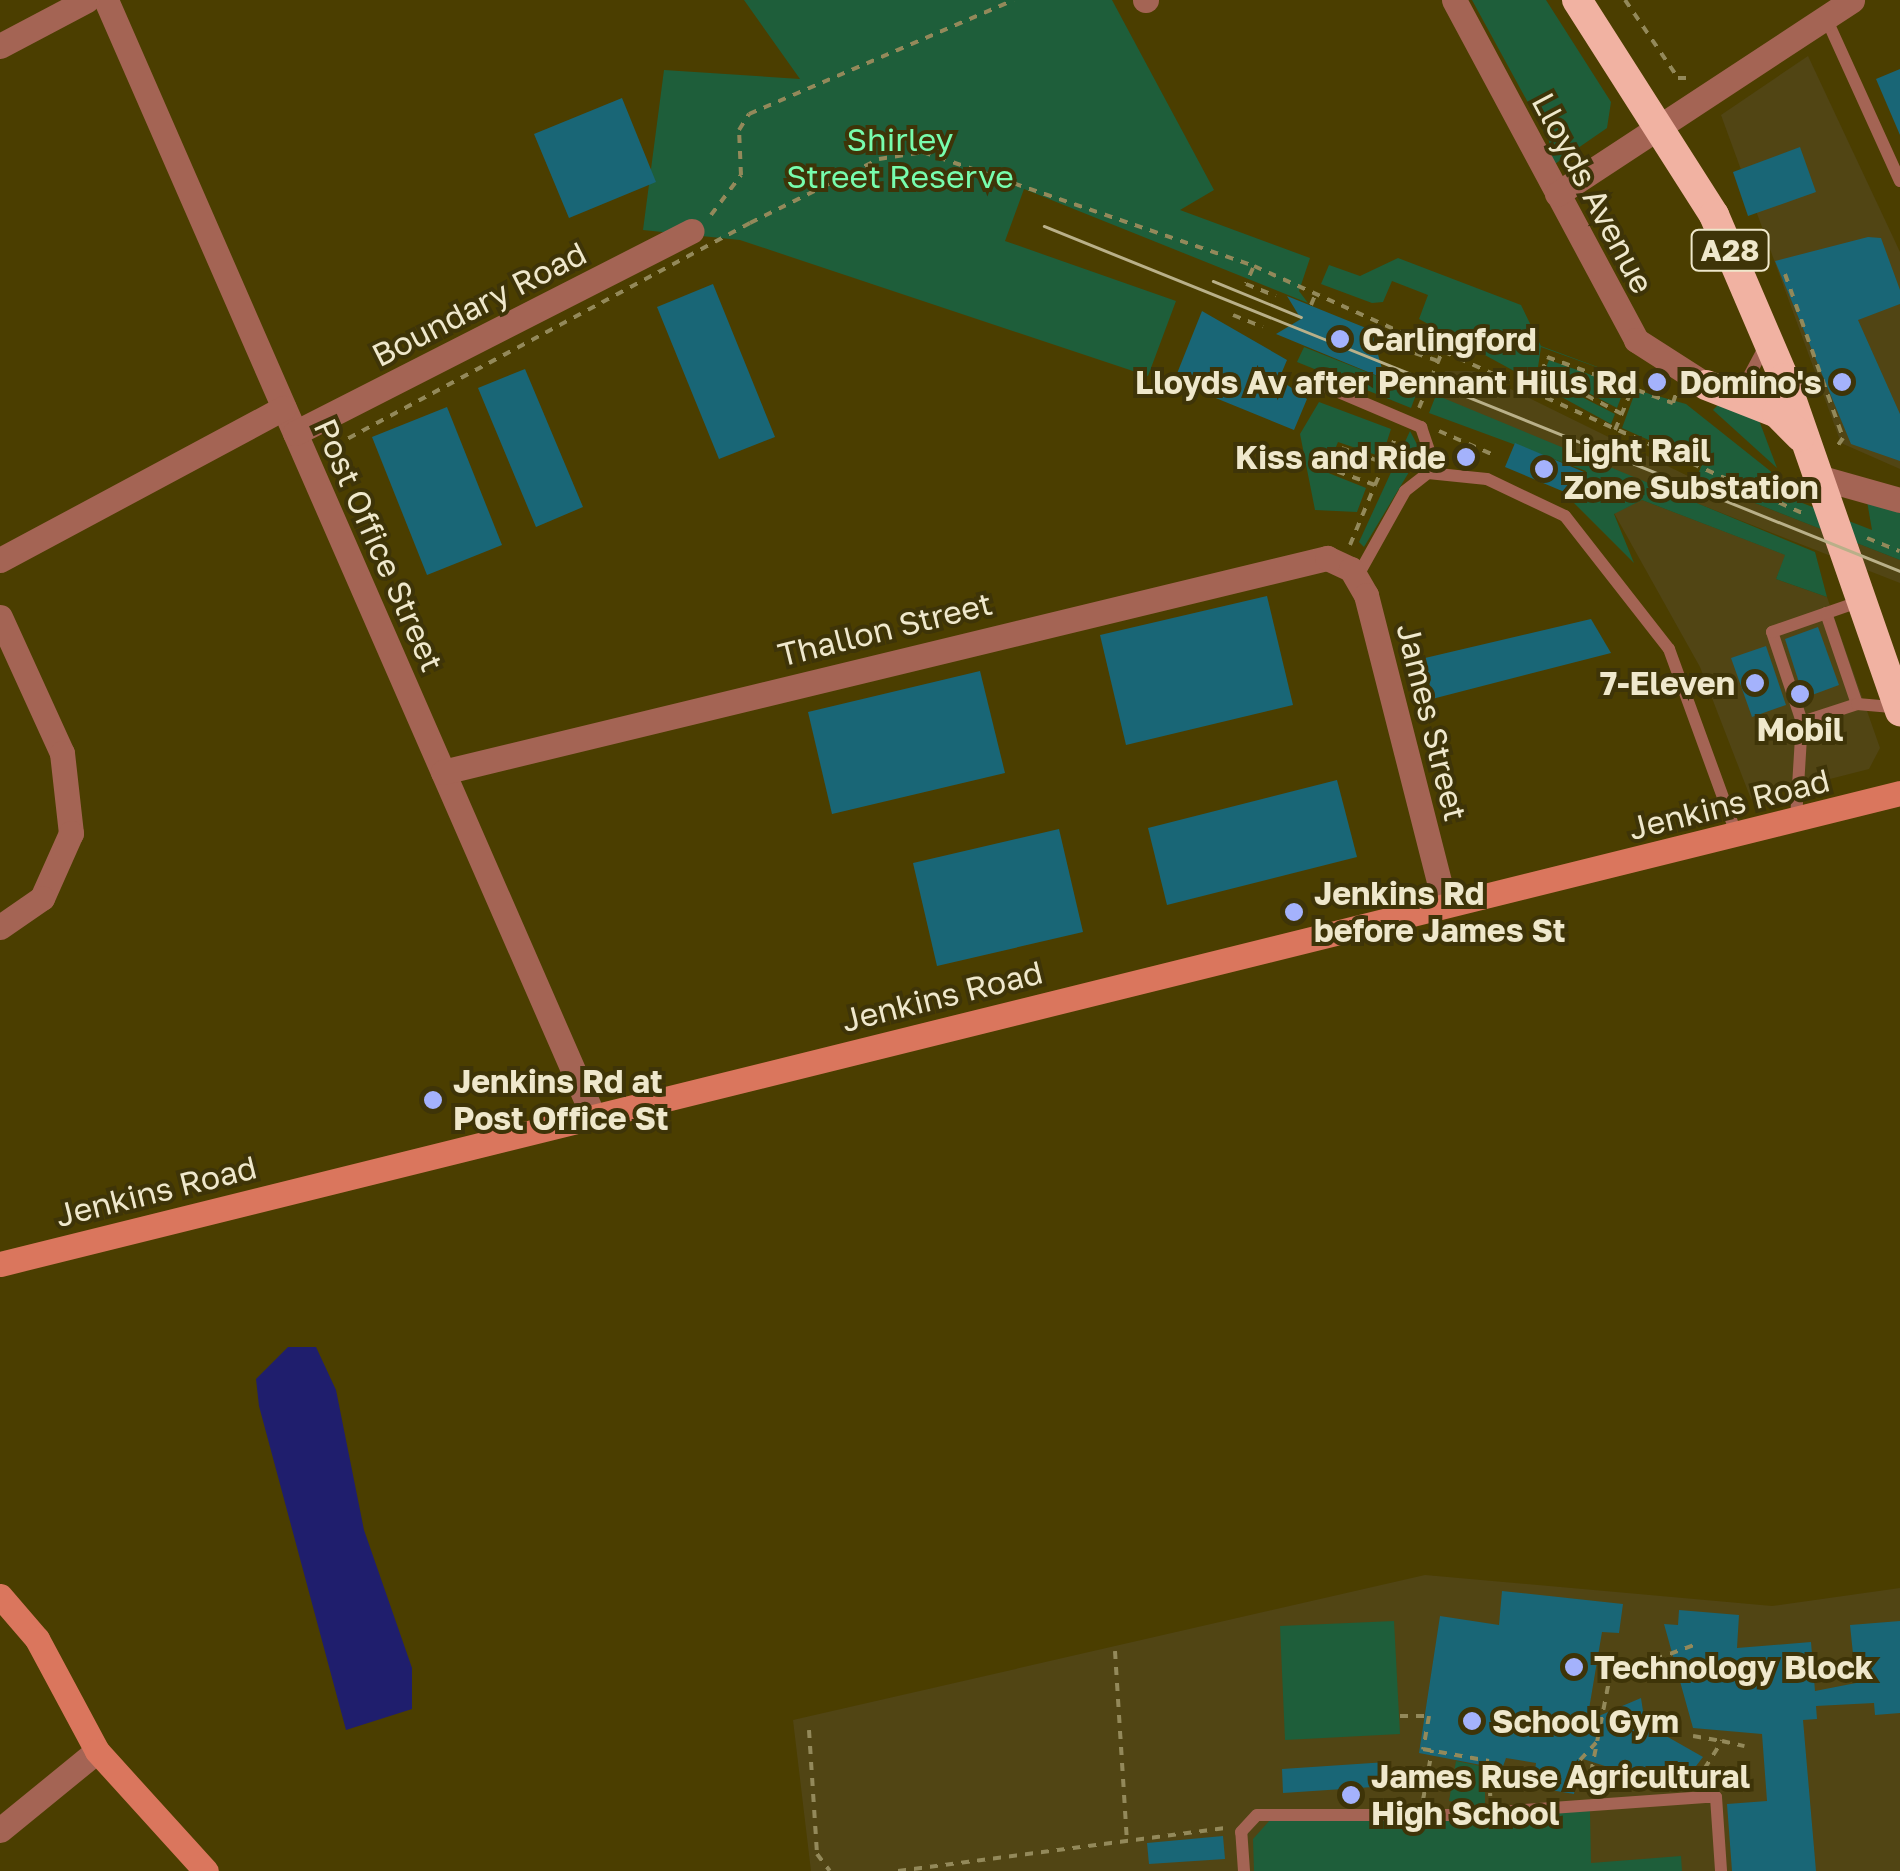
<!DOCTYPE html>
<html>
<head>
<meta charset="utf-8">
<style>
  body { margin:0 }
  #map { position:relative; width:1900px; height:1871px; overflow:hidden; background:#4b3e00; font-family:"Golos Text",sans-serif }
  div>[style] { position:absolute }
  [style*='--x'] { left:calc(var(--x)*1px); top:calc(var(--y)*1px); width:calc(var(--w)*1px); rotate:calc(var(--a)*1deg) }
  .built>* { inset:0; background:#514514 }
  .green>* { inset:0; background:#1e5e3a }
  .water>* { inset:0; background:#1f1e6d }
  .building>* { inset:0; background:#196676 }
  .path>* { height:4px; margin-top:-2px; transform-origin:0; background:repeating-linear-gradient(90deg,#93895a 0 8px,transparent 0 16px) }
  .lane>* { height:12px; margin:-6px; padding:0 6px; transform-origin:6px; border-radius:6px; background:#a46454 }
  .street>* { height:25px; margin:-12.5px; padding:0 12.5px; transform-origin:12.5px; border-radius:12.5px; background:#a46454 }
  .secondary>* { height:25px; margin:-12.5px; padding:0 12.5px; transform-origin:12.5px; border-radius:12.5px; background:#da765d }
  .highway>* { height:30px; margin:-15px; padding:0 15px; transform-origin:15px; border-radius:15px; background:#f1b2a2 }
  .tram>* { height:2.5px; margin:-1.25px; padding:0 1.25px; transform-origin:1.25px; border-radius:1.25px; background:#b9b089 }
  .dots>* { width:28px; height:28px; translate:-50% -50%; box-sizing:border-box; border:5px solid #3e3408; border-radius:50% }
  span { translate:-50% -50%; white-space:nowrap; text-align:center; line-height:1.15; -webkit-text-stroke:8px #3e3408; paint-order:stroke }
  .shield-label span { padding:2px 8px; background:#3e3408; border:2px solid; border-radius:8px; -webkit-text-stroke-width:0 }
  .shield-label { font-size:30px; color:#efe8cc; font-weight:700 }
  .park-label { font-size:32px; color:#77fdae }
  .street-label { font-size:32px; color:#efe8cc }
  .poi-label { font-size:32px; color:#efe8cc; font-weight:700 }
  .left { translate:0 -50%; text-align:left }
  .right { translate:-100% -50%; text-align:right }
</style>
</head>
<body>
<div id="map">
  <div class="built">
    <div style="clip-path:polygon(1808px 56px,1900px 252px,1900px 469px,1841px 443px,1721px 115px)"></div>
    <div style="clip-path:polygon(1445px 371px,1474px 371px,1696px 480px,1900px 560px,1900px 583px,1454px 408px,1436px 395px)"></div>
    <div style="clip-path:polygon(1642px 500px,1786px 555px,1776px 579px,1827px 597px,1880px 748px,1869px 769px,1751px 799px,1700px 667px,1614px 513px)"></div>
    <div style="clip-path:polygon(1425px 1575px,1772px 1606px,1900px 1588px,1900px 1871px,811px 1871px,793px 1720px)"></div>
  </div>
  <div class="green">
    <div style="clip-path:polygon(744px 0,1112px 0,1214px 190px,1180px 210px,1310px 258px,1299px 291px,1308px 303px,1024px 189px,1005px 241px,1176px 301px,1148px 376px,740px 240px,643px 230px,664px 70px,800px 79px)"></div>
    <div style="clip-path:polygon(1472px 0,1546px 0,1611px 102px,1607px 128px,1552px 166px,1549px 141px)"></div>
    <div style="clip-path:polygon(1398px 258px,1521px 305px,1541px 346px,1638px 382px,1541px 347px,1537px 374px,1615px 414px,1611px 424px,1419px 319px,1428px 295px,1392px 281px,1383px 302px,1372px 303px,1321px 284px,1329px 265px,1360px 276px)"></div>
    <div style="clip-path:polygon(1304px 347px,1417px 392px,1411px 408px,1297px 362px)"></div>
    <div style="clip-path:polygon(1549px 360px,1625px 387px,1617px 408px,1545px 370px)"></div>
    <div style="clip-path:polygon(1636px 390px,1686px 404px,1784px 482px,1792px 499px,1872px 530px,1867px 501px,1900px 513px,1900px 560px,1696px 480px,1702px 464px,1622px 428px)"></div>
    <div style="clip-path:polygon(1436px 395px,1815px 552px,1827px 597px,1776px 579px,1785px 555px,1642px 500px,1614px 514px,1634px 563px,1574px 503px,1586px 471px,1429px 413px)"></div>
    <div style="clip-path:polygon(1319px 402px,1391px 429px,1382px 457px,1338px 442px,1326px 472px,1366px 488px,1357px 512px,1315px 510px,1300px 434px)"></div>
    <div style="clip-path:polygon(1718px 405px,1757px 415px,1777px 468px,1713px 410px)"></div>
    <div style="clip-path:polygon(1410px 431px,1421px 452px,1364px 547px,1359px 542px)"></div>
    <div style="clip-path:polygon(1394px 1621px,1400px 1734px,1285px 1740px,1280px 1626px)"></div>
    <div style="clip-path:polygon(1456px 1761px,1485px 1767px,1485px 1807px,1449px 1801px)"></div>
    <div style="clip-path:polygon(1590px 1811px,1591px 1863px,1681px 1856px,1682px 1871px,1254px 1871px,1253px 1839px,1270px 1820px)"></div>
  </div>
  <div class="water">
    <div style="clip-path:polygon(288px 1347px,316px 1347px,336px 1390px,364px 1530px,412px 1668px,412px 1709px,346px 1730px,259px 1406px,256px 1379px)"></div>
  </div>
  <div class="building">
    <div style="clip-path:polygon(1900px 69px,1900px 135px,1876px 79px)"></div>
    <div style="clip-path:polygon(622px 98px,656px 182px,569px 218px,534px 134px)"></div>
    <div style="clip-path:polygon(1800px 147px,1816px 192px,1748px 216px,1733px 172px)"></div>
    <div style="clip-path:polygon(1868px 237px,1881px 238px,1900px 290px,1900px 304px,1858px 320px,1900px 414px,1900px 461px,1851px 444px,1775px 261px)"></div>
    <div style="clip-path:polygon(713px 284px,775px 437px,719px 459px,657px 307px)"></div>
    <div style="clip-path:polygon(1287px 296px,1403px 343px,1377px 351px,1385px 379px,1276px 334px,1301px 319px)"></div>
    <div style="clip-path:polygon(1202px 311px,1287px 360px,1279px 379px,1307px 399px,1294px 430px,1174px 381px)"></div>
    <div style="clip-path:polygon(525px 369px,583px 507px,536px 527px,478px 388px)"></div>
    <div style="clip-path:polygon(447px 407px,502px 545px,427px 575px,372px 437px)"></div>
    <div style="clip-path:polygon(1515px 443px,1584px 472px,1574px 496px,1505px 467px)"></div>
    <div style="clip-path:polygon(1267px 596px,1293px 705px,1126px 745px,1100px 635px)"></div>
    <div style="clip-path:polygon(1591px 619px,1611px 653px,1432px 699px,1425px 658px)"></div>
    <div style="clip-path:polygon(1818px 627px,1839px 685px,1804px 698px,1785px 639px)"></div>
    <div style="clip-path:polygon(1766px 646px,1786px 705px,1752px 717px,1731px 658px)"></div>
    <div style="clip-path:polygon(980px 671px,1005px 773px,832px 814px,808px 712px)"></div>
    <div style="clip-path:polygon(1337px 780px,1357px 857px,1167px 905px,1148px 828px)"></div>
    <div style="clip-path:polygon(1059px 829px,1083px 932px,937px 966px,913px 863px)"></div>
    <div style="clip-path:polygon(1502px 1591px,1623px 1604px,1619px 1633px,1602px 1632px,1587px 1721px,1641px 1698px,1645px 1724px,1703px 1757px,1693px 1770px,1670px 1787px,1580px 1758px,1574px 1794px,1533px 1787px,1536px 1763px,1506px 1758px,1502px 1769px,1419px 1753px,1440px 1616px,1499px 1625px)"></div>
    <div style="clip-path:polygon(1679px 1610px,1739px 1615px,1737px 1648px,1811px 1642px,1815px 1691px,1856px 1683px,1850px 1625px,1900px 1621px,1900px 1713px,1875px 1715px,1874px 1703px,1816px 1706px,1817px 1719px,1803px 1720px,1816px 1871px,1732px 1871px,1727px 1804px,1767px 1801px,1762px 1734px,1693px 1728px,1664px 1624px,1678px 1625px)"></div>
    <div style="clip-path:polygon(1387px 1762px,1388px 1786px,1283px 1793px,1282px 1769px)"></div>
    <div style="clip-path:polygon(1223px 1836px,1225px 1859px,1149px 1864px,1147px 1843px)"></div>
  </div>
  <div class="path">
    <div style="--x:1625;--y:0;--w:94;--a:55.8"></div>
    <div style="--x:1678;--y:78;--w:9;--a:0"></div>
    <div style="--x:711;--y:215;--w:50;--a:-53.1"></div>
    <div style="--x:741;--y:175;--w:45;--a:-92.5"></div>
    <div style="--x:739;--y:130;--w:19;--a:-58"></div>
    <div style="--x:749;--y:114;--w:288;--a:-23.3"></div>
    <div style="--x:1253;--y:268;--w:17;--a:114"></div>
    <div style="--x:1246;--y:284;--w:32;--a:22"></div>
    <div style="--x:1785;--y:274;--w:174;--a:70.5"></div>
    <div style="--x:1843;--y:438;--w:12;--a:125"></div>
    <div style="--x:1311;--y:305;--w:13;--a:-67"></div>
    <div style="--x:1233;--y:315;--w:32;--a:22"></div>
    <div style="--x:1415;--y:353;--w:24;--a:19"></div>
    <div style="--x:1402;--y:382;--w:26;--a:23"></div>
    <div style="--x:1419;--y:408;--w:66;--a:-67.7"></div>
    <div style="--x:1622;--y:414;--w:90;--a:-152.3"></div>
    <div style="--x:1542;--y:372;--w:16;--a:-72"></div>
    <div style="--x:1547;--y:357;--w:134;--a:20.1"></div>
    <div style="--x:1673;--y:403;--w:9;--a:-72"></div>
    <div style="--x:1615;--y:430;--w:60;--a:-67.3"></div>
    <div style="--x:1439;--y:431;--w:62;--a:23.7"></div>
    <div style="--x:334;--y:446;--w:472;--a:-28.2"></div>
    <div style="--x:750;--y:223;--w:144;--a:-26.4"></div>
    <div style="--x:879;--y:159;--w:45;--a:-9"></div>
    <div style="--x:923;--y:152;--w:350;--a:19"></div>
    <div style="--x:1254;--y:266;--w:601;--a:24.26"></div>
    <div style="--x:1375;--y:485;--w:24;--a:-66"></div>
    <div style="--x:1867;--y:538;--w:35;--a:22"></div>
    <div style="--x:1350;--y:545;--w:65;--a:-67.4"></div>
    <div style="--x:1375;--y:485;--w:45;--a:-160.3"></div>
    <div style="--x:1333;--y:470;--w:23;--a:-70"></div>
    <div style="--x:1341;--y:448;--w:46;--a:18.8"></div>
    <div style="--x:1385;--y:463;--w:31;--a:-68"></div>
    <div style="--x:1115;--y:1651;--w:191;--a:86.4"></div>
    <div style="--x:1400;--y:1716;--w:29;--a:0"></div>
    <div style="--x:1429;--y:1716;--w:34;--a:100"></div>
    <div style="--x:1423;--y:1749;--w:67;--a:10.3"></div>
    <div style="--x:1489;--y:1761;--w:35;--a:88"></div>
    <div style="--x:809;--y:1730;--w:124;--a:86.3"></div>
    <div style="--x:817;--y:1854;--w:21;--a:53"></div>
    <div style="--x:1693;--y:1736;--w:29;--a:10"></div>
    <div style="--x:1580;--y:1760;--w:26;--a:-47"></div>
    <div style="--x:1696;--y:1782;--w:49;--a:-57.6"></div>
    <div style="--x:1722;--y:1741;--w:23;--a:13"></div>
    <div style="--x:1588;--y:1788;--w:114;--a:-78.9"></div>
    <div style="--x:1610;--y:1676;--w:90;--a:-20.3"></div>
    <div style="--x:1423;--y:1800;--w:51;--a:-79.8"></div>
    <div style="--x:898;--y:1871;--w:330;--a:-7.5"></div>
  </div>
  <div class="lane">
    <div style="--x:1826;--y:18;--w:179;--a:65.6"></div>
    <div style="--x:1322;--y:385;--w:108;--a:23"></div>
    <div style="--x:1421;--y:427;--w:46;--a:71.2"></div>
    <div style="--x:1724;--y:385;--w:25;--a:-16"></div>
    <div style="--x:1748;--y:378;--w:34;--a:-62"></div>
    <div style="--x:1357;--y:577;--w:98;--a:-60.8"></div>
    <div style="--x:1405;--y:491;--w:29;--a:-38"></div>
    <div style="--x:1428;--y:473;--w:59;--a:5.8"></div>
    <div style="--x:1487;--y:479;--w:86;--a:25.4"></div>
    <div style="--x:1565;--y:516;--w:169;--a:52"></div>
    <div style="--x:1669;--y:649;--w:199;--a:70"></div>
    <div style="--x:1826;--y:613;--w:96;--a:71.2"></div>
    <div style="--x:1802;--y:722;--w:58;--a:-18.1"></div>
    <div style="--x:1857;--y:704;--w:38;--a:5"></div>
    <div style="--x:1796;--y:819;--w:97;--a:-86.5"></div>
    <div style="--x:1802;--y:722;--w:95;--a:-108.4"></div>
    <div style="--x:1772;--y:632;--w:94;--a:-19.2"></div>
    <div style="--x:1244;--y:1871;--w:39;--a:-94"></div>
    <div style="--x:1241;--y:1832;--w:23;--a:-47"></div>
    <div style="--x:1257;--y:1815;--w:198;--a:0"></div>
    <div style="--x:1455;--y:1815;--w:251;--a:-4.1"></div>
    <div style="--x:1705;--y:1797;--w:11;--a:0"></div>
    <div style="--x:1716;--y:1797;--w:74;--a:86.1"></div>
  </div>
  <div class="street">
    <div style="--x:106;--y:0;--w:1218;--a:66.42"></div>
    <div style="--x:1145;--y:0;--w:1;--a:0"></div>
    <div style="--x:1454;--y:0;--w:386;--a:61.8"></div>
    <div style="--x:1636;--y:340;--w:83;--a:32.7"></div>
    <div style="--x:0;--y:46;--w:98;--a:-27.9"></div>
    <div style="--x:1557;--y:194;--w:353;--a:-33.3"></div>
    <div style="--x:295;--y:433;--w:445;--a:-27"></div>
    <div style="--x:1818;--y:477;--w:85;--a:15.7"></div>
    <div style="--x:0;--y:560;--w:322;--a:-28.2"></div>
    <div style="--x:0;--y:617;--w:149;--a:65.5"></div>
    <div style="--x:62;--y:753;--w:81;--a:83.6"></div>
    <div style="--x:71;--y:833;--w:71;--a:114"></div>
    <div style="--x:42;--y:898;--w:51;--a:145.4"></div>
    <div style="--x:443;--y:772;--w:910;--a:-13.61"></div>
    <div style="--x:1327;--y:558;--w:26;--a:25"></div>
    <div style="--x:1351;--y:569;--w:30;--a:60"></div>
    <div style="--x:1366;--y:595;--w:320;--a:75.7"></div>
    <div style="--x:0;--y:1830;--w:125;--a:-39.2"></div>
  </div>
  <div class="secondary">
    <div style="--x:0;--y:1264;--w:1958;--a:-13.92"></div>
    <div style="--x:0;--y:1596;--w:57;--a:49.3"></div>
    <div style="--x:37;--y:1639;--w:127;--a:61.8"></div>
    <div style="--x:97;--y:1751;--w:162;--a:47.8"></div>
  </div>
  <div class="highway">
    <div style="--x:1577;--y:0;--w:255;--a:57.5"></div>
    <div style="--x:1714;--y:215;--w:177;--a:66.8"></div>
    <div style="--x:1784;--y:378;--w:353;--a:70.8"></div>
    <div style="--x:1706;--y:385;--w:76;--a:21.5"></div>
    <div style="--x:1777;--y:413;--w:33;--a:45"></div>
  </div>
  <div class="tram">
    <div style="--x:1044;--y:226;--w:923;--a:21.95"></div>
    <div style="--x:1213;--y:281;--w:95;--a:22.2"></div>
  </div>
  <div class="dots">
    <div style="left:1340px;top:339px;background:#a4b2fc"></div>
    <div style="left:1657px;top:382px;background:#a4b2fc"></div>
    <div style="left:1842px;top:382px;background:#a4b2fc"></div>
    <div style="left:1466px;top:457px;background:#a4b2fc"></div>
    <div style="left:1544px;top:469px;background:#a4b2fc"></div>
    <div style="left:1755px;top:683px;background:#a4b2fc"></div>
    <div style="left:1800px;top:694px;background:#a4b2fc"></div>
    <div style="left:1294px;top:912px;background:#a4b2fc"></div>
    <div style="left:433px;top:1100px;background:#a4b2fc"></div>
    <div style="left:1574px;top:1667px;background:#a4b2fc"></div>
    <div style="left:1472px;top:1721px;background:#a4b2fc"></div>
    <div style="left:1351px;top:1795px;background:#a4b2fc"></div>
  </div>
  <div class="shield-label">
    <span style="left:1730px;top:250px">A28</span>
  </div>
  <div class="park-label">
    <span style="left:900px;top:158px">Shirley<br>Street Reserve</span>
  </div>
  <div class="street-label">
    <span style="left:1593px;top:193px;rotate:62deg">Lloyds Avenue</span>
    <span style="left:479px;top:304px;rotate:-27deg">Boundary Road</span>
    <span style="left:379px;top:545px;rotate:66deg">Post Office Street</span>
    <span style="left:885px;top:629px;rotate:-14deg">Thallon Street</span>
    <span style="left:1432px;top:722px;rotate:76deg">James Street</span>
    <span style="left:1729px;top:804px;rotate:-14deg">Jenkins Road</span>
    <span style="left:942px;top:996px;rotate:-14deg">Jenkins Road</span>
    <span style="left:156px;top:1191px;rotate:-14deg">Jenkins Road</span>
  </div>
  <div class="poi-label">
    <span class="left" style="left:1362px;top:339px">Carlingford</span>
    <span class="right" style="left:1637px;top:382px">Lloyds Av after Pennant Hills Rd</span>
    <span class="right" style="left:1822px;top:382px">Domino's</span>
    <span class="left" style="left:1564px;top:469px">Light Rail<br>Zone Substation</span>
    <span class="right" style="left:1446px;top:457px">Kiss and Ride</span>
    <span class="right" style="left:1735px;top:683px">7-Eleven</span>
    <span style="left:1800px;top:729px">Mobil</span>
    <span class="left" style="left:1314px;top:912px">Jenkins Rd<br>before James St</span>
    <span class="left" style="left:453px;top:1100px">Jenkins Rd at<br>Post Office St</span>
    <span class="left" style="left:1594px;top:1667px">Technology Block</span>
    <span class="left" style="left:1492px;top:1721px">School Gym</span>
    <span class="left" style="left:1371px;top:1795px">James Ruse Agricultural<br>High School</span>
  </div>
</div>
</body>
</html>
